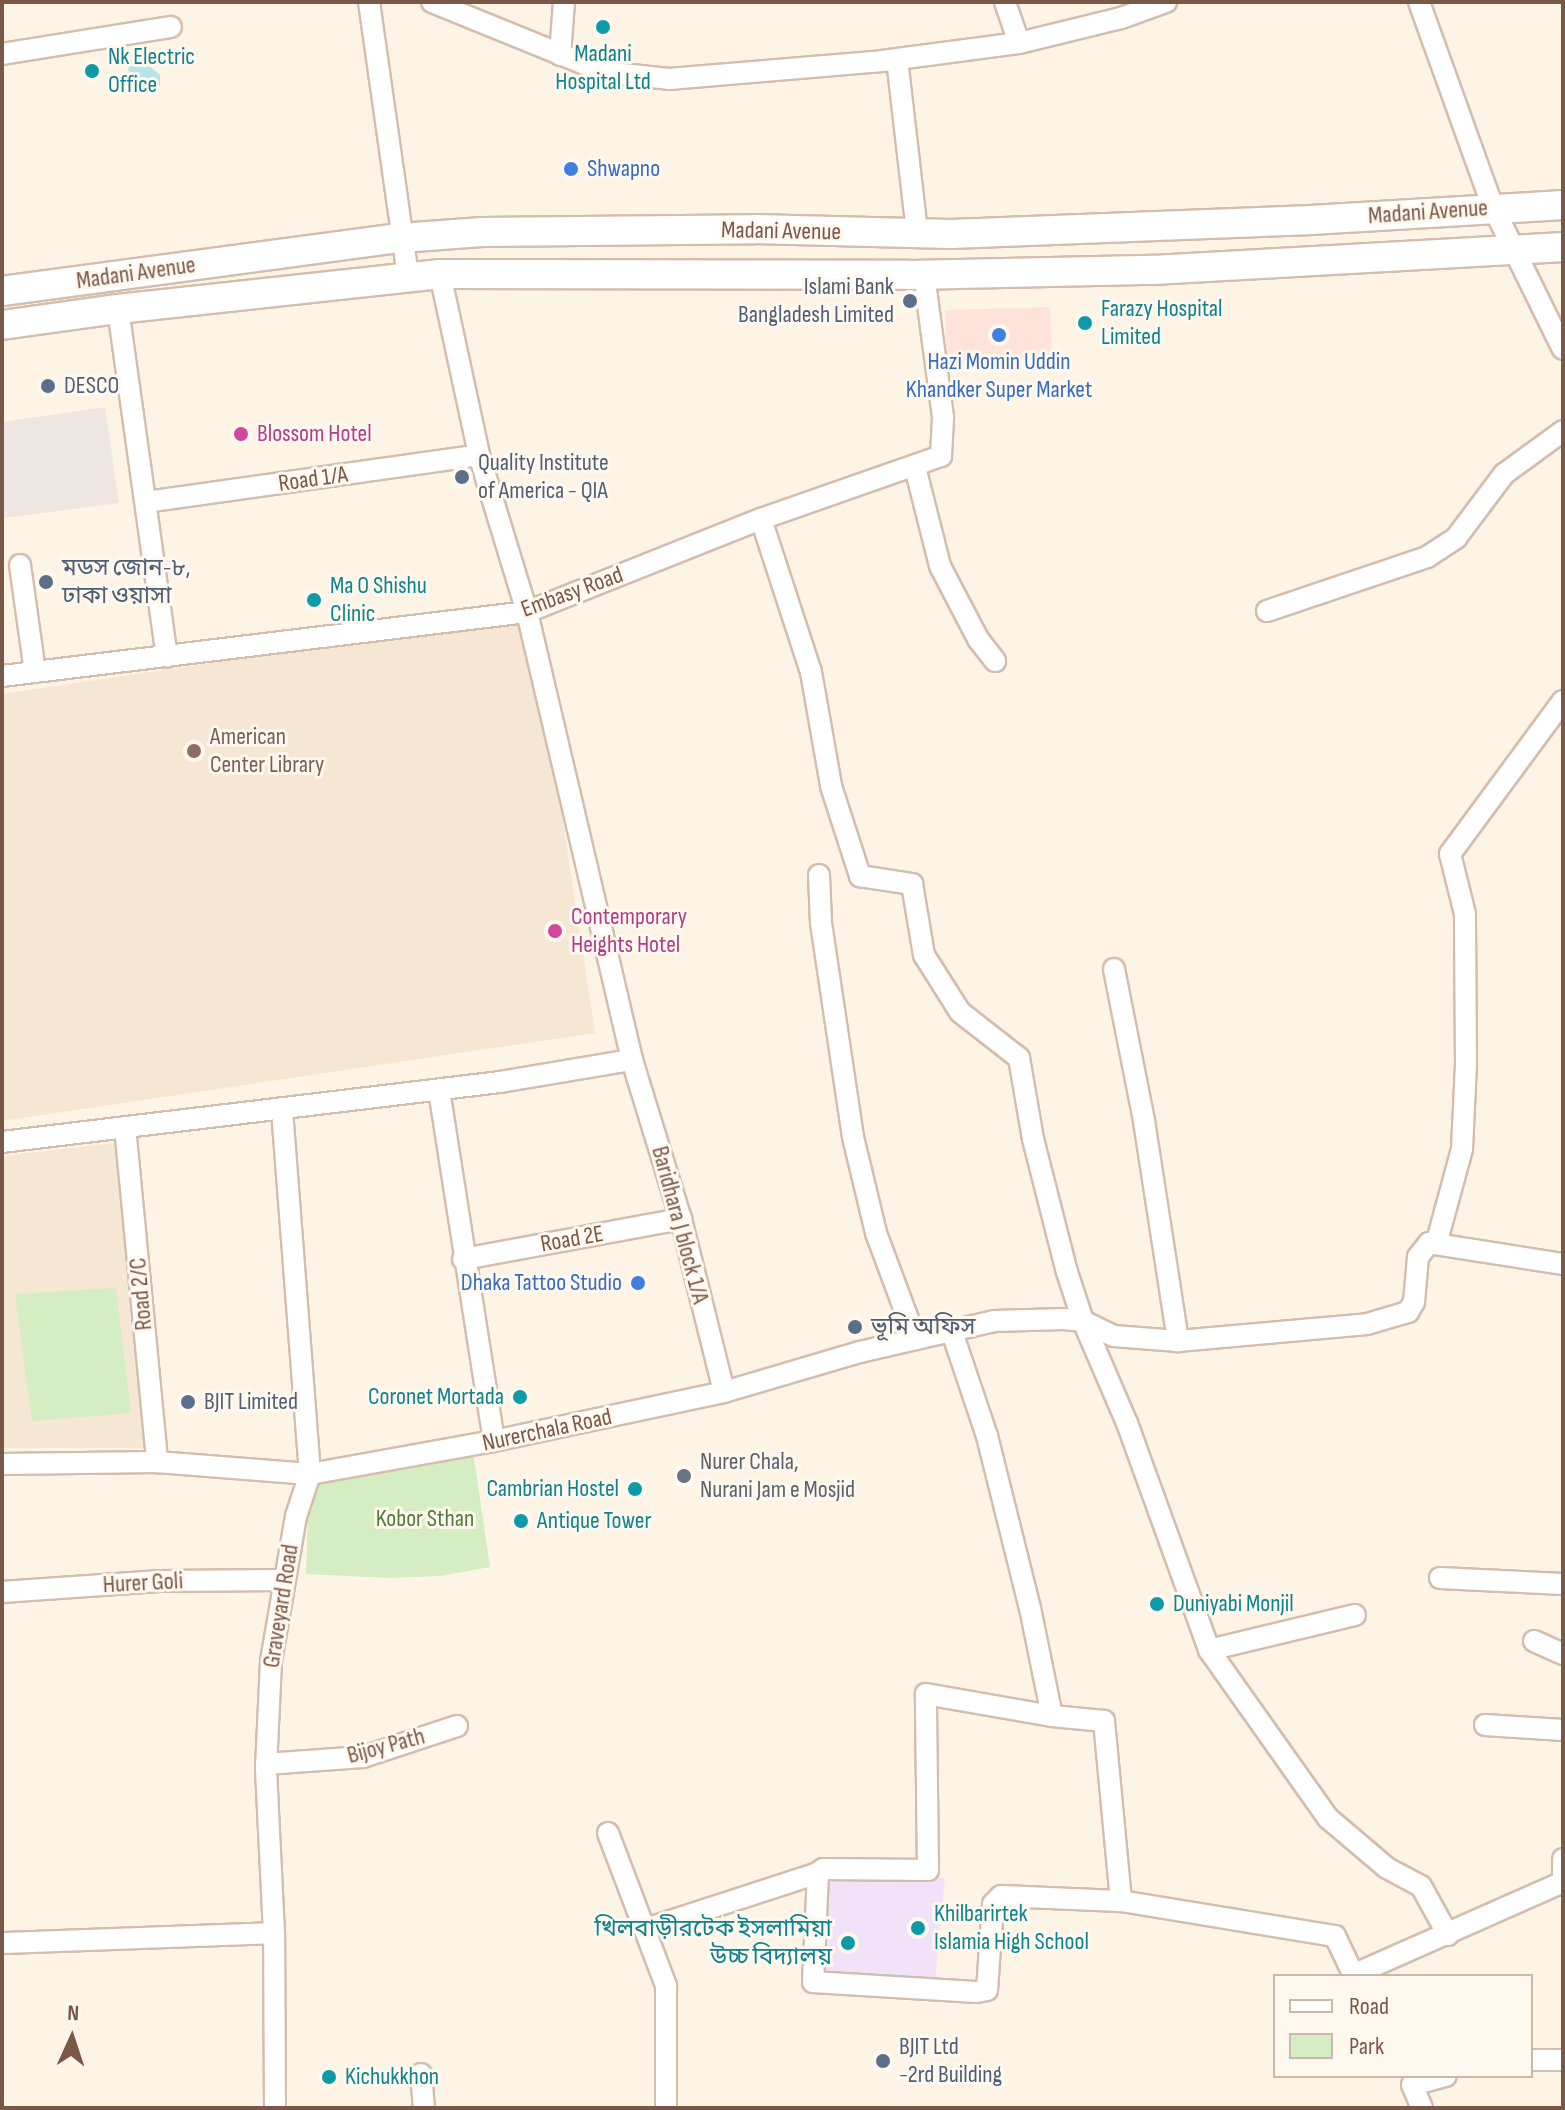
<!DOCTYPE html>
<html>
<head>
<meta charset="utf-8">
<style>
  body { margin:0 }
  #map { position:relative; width:1565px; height:2110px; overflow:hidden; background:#fef4e6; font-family:"Sofia Sans Condensed","Noto Sans Bengali",sans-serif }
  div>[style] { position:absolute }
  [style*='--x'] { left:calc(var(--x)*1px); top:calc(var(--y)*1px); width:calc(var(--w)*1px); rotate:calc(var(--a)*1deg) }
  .residential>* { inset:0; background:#f6e6d4 }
  .commercial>* { inset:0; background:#ffe3d9 }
  .industrial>* { inset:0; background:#eee6e0 }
  .education>* { inset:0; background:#f1e2fa }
  .green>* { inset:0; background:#d5edc3 }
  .water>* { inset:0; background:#b8e4e9 }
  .roads { filter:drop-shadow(2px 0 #d4bdad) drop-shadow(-2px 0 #d4bdad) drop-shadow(0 2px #d4bdad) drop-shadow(0 -2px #d4bdad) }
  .street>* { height:20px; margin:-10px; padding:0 10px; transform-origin:10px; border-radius:10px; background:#fff }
  .secondary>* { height:28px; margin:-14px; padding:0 14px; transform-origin:14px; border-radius:14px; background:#fff }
  .dots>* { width:22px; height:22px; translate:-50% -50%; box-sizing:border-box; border:4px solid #fff8ee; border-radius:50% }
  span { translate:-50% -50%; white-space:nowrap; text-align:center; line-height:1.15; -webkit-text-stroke:6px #fff8ee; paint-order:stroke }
  .culture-label { font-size:24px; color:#0d838f }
  .left { translate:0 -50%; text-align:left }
  .right { translate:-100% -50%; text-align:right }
  .shop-label { font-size:24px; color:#366cbe }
  .street-label { font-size:24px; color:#7a5848 }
  .service-label { font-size:24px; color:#4e5e75 }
  .hotel-label { font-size:24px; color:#b23c85 }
  .education-label { font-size:24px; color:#785e54 }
  .worship-label { font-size:24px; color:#5b616d }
  .park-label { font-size:24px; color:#517a3c }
  .frame { position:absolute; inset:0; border:4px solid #7a5848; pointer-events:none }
  .legend { position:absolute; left:1273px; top:1974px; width:260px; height:104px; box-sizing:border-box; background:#fff8ee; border:2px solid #cab8ac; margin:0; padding:10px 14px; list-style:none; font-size:24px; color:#7a5848 }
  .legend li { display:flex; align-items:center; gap:16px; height:40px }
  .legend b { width:40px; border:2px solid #cab8ac }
  .north { position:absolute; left:32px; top:1998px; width:80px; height:80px; -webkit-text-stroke:6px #fff8ee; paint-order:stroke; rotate:3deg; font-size:22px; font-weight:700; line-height:32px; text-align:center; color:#7a5848 }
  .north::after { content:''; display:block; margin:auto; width:28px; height:36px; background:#7a5848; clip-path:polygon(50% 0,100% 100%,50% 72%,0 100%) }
</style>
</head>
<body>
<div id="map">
  <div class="residential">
    <div style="clip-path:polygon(532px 615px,595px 1033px,2px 1121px,2px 694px)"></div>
    <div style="clip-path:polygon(121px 1142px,150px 1448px,2px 1448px,2px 1156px)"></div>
  </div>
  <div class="commercial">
    <div style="clip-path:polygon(1050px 307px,1052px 360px,947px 364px,945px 310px)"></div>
  </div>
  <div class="industrial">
    <div style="clip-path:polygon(105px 407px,119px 503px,4px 518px,2px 422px)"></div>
  </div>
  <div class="education">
    <div style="clip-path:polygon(823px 1872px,945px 1878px,935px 1983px,816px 1978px)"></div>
  </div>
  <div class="green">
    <div style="clip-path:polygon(116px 1288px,131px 1413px,32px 1421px,15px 1294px)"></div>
    <div style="clip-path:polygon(473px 1451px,490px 1567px,440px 1576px,389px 1578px,306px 1574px,309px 1483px)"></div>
  </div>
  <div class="water">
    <div style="clip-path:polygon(139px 57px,160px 75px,160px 85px,152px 93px,144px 89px,128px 70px,131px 59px)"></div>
  </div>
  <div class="roads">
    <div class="street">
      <div style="--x:369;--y:2;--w:278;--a:81.9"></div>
      <div style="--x:432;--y:2;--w:186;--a:22.1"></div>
      <div style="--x:604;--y:72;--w:65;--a:6.1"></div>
      <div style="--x:669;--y:79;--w:214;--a:-4.8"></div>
      <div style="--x:882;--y:61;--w:138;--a:-7.5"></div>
      <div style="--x:1019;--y:43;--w:105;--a:-13.8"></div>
      <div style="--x:1121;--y:18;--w:48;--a:-19.6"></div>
      <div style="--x:1005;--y:2;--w:43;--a:71.1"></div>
      <div style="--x:1419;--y:2;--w:218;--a:70.2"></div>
      <div style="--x:1493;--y:207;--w:158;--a:63.8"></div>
      <div style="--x:2;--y:54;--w:171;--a:-9.1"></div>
      <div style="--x:560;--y:55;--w:53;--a:-85.7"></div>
      <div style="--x:897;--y:59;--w:175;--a:83.4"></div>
      <div style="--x:440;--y:274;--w:185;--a:77.8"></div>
      <div style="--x:479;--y:455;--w:164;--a:73"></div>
      <div style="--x:527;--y:612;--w:460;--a:76.8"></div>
      <div style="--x:632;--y:1060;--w:166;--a:72.9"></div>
      <div style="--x:681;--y:1219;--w:178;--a:76"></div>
      <div style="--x:118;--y:309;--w:351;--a:82"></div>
      <div style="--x:915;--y:467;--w:102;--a:75.8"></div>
      <div style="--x:940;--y:566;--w:82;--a:62.5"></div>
      <div style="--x:978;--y:639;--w:28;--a:52"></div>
      <div style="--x:146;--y:502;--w:336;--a:-8"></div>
      <div style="--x:761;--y:519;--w:161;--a:71.9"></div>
      <div style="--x:811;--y:672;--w:116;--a:80"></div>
      <div style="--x:831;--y:786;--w:95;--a:72.1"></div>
      <div style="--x:860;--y:876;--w:53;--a:8.7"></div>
      <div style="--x:912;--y:884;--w:72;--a:80.4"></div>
      <div style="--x:924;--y:955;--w:67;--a:57.7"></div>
      <div style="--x:960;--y:1012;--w:75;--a:37.9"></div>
      <div style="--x:1019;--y:1058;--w:82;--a:80.2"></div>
      <div style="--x:1033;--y:1139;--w:137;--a:75.7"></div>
      <div style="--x:1067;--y:1272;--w:52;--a:71.9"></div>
      <div style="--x:1083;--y:1321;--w:111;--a:66.7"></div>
      <div style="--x:1127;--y:1423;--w:241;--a:70.1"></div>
      <div style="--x:1209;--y:1650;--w:206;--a:54.7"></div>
      <div style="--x:1328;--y:1818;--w:77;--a:40.3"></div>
      <div style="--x:1387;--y:1868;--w:38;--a:28"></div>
      <div style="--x:1421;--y:1886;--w:56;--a:61.1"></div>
      <div style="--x:20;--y:565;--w:108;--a:82"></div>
      <div style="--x:1267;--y:611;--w:169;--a:-18.6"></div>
      <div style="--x:1427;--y:557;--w:35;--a:-33"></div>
      <div style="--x:1456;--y:538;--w:80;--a:-53.1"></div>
      <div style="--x:1504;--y:474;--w:73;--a:-36.1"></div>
      <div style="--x:2;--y:676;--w:529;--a:-6.95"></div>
      <div style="--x:527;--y:612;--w:252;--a:-21.7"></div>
      <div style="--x:761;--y:519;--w:191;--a:-19.3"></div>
      <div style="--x:941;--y:456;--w:39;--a:-87"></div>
      <div style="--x:943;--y:417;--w:143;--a:-97.6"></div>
      <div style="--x:819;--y:875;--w:48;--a:87.6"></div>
      <div style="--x:821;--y:923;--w:216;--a:81.5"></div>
      <div style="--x:853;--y:1137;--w:99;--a:76.5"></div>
      <div style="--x:876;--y:1233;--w:112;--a:69.6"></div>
      <div style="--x:1114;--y:969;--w:155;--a:78.8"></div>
      <div style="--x:1144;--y:1121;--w:223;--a:81.2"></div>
      <div style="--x:439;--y:1090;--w:355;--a:81.1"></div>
      <div style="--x:125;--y:1127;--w:337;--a:84.5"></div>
      <div style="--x:2;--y:1142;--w:502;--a:-6.87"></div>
      <div style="--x:500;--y:1082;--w:134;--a:-9.5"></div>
      <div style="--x:1437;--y:1241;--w:95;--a:-74.8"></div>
      <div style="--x:1462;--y:1149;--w:84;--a:-87.3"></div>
      <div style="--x:1466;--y:1065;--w:151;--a:-90.4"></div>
      <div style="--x:1465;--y:914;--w:62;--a:-104"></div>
      <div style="--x:1450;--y:854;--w:190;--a:-53.6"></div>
      <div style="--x:463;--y:1259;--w:222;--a:-10.4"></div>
      <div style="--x:952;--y:1332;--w:110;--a:71.4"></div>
      <div style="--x:987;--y:1436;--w:177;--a:76"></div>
      <div style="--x:1030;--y:1608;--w:110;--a:78.5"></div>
      <div style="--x:1052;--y:1716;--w:52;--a:5.5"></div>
      <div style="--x:1104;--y:1721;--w:181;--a:84.6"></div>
      <div style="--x:1121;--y:1901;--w:217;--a:9.3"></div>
      <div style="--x:1335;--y:1936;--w:44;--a:64.6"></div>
      <div style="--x:2;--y:1464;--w:155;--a:-0.7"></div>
      <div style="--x:157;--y:1462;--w:153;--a:4.5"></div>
      <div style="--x:310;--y:1474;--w:187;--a:-10.2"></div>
      <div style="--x:494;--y:1441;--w:235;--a:-12"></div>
      <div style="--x:724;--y:1392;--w:142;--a:-16.4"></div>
      <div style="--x:860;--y:1352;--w:138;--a:-13"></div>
      <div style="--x:994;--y:1321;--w:70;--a:-1.6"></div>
      <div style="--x:1064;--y:1319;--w:19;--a:6"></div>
      <div style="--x:1083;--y:1321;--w:34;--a:26"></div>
      <div style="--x:1114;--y:1336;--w:64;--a:4.5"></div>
      <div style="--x:1178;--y:1341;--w:190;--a:-5.1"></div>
      <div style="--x:1367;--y:1324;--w:43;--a:-16.3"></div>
      <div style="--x:1408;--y:1312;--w:12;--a:-59"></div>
      <div style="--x:1414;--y:1302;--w:45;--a:-84.9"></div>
      <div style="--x:1418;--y:1257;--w:18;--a:-52"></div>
      <div style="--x:1429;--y:1243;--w:136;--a:8.9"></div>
      <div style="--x:1440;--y:1578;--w:123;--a:2.8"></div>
      <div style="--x:2;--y:1592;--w:158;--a:-4"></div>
      <div style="--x:160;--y:1581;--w:124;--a:-0.5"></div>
      <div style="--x:1534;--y:1641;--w:32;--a:24"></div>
      <div style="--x:1209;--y:1650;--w:150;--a:-13.5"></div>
      <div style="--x:1485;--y:1725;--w:78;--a:3.7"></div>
      <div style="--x:266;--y:1764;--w:97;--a:-4.1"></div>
      <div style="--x:363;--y:1757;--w:99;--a:-18.3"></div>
      <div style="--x:608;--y:1833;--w:164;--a:69.2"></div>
      <div style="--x:666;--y:1986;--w:122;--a:90"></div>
      <div style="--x:1563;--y:1859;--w:24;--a:90"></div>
      <div style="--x:818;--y:1873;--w:6;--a:-39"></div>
      <div style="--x:823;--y:1869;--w:105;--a:0.5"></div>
      <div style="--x:928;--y:1870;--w:176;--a:-90.7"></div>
      <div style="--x:926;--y:1694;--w:128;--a:9.9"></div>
      <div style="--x:646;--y:1929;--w:181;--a:-18"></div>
      <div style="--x:818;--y:1873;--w:109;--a:92.6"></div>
      <div style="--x:813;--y:1982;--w:163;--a:3.5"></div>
      <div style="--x:976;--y:1992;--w:11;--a:-10"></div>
      <div style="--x:987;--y:1990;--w:86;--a:-86"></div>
      <div style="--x:993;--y:1904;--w:11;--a:-45"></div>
      <div style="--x:1001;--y:1896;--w:120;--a:2.4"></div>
      <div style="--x:2;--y:1943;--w:272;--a:-2.1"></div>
      <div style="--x:1353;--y:1975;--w:227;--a:-23.9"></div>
      <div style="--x:1531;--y:2060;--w:32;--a:0"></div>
      <div style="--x:421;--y:2074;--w:34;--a:85"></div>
      <div style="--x:275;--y:2108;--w:175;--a:-90.3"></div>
      <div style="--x:274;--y:1933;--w:165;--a:-92.8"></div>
      <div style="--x:266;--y:1768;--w:107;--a:-87.3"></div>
      <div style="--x:271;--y:1661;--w:147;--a:-80.2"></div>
      <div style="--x:296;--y:1516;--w:44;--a:-71.6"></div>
      <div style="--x:310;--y:1474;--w:367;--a:-94.4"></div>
      <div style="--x:1422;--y:2108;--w:25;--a:-113"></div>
      <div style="--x:1412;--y:2085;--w:35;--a:-15"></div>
    </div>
    <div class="secondary">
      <div style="--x:2;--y:291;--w:403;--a:-7.6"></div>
      <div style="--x:401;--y:238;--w:81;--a:-4.2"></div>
      <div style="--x:482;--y:232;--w:273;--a:-0.6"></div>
      <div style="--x:755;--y:229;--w:195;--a:1.5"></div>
      <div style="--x:950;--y:234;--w:362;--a:-2.2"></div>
      <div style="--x:1312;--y:220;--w:251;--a:-3.4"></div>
      <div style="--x:2;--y:325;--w:117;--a:-7.9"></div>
      <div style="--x:118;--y:309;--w:324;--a:-6.2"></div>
      <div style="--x:440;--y:274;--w:469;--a:0.1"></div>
      <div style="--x:909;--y:275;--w:245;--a:-1.2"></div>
      <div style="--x:1154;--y:270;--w:410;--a:-3.2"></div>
    </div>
  </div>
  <div class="dots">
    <div style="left:603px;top:27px;background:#0f9aa8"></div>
    <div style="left:92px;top:71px;background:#0f9aa8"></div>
    <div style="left:571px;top:169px;background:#3f7fe0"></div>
    <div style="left:910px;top:301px;background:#5c6f8a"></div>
    <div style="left:1085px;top:323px;background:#0f9aa8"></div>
    <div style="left:999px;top:335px;background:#3f7fe0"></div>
    <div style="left:48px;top:386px;background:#5c6f8a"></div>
    <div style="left:241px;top:434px;background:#d1479c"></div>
    <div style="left:462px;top:477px;background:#5c6f8a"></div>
    <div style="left:46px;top:582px;background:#5c6f8a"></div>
    <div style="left:314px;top:600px;background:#0f9aa8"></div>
    <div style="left:194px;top:751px;background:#8d6e63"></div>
    <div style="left:555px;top:931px;background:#d1479c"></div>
    <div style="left:638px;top:1283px;background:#3f7fe0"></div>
    <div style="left:855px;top:1327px;background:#5c6f8a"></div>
    <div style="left:520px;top:1397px;background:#0f9aa8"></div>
    <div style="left:188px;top:1402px;background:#5c6f8a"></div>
    <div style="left:684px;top:1476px;background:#6b7280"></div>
    <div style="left:635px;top:1489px;background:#0f9aa8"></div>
    <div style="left:521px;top:1521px;background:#0f9aa8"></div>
    <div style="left:1157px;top:1604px;background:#0f9aa8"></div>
    <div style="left:918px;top:1928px;background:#0f9aa8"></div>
    <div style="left:848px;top:1943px;background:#0f9aa8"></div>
    <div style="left:883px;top:2061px;background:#5c6f8a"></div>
    <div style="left:329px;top:2077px;background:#0f9aa8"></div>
  </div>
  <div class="culture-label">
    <span style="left:603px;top:68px">Madani<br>Hospital Ltd</span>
    <span class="left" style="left:108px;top:71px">Nk Electric<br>Office</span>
    <span class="left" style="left:1101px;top:323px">Farazy Hospital<br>Limited</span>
    <span class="left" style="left:330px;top:600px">Ma O Shishu<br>Clinic</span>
    <span class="right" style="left:504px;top:1397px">Coronet Mortada</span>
    <span class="right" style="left:619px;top:1489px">Cambrian Hostel</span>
    <span class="left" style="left:537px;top:1521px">Antique Tower</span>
    <span class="left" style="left:1173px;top:1604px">Duniyabi Monjil</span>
    <span class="left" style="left:934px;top:1928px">Khilbarirtek<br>Islamia High School</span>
    <span class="right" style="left:832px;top:1943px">খিলবাড়ীরটেক ইসলামিয়া<br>উচ্চ বিদ্যালয়</span>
    <span class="left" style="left:345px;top:2077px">Kichukkhon</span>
  </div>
  <div class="shop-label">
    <span class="left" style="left:587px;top:169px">Shwapno</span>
    <span style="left:999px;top:376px">Hazi Momin Uddin<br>Khandker Super Market</span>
    <span class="right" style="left:622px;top:1283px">Dhaka Tattoo Studio</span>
  </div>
  <div class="street-label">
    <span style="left:1428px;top:212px;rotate:-4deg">Madani Avenue</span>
    <span style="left:781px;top:231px;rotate:1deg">Madani Avenue</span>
    <span style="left:136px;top:273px;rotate:-8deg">Madani Avenue</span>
    <span style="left:313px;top:479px;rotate:-8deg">Road 1/A</span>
    <span style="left:572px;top:592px;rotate:-20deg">Embasy Road</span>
    <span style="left:680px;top:1225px;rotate:75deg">Baridhara J block 1/A</span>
    <span style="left:572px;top:1239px;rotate:-10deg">Road 2E</span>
    <span style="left:141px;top:1294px;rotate:-95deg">Road 2/C</span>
    <span style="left:547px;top:1430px;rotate:-12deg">Nurerchala Road</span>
    <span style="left:143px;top:1583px;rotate:-3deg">Hurer Goli</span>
    <span style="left:281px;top:1606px;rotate:-81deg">Graveyard Road</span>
    <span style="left:386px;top:1746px;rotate:-15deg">Bijoy Path</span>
  </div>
  <div class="service-label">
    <span class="right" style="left:894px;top:301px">Islami Bank<br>Bangladesh Limited</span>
    <span class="left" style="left:64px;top:386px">DESCO</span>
    <span class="left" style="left:478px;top:477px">Quality Institute<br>of America - QIA</span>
    <span class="left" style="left:62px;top:582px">মডস জোন-৮,<br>ঢাকা ওয়াসা</span>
    <span class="left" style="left:871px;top:1327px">ভূমি অফিস</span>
    <span class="left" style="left:204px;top:1402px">BJIT Limited</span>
    <span class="left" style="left:899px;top:2061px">BJIT Ltd<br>-2rd Building</span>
  </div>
  <div class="hotel-label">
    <span class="left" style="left:257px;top:434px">Blossom Hotel</span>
    <span class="left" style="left:571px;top:931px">Contemporary<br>Heights Hotel</span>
  </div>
  <div class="education-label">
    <span class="left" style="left:210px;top:751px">American<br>Center Library</span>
  </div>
  <div class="worship-label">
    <span class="left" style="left:700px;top:1476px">Nurer Chala,<br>Nurani Jam e Mosjid</span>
  </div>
  <div class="park-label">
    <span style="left:425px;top:1519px">Kobor Sthan</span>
  </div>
  <div class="frame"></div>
  <ul class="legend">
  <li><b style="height:10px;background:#fff"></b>Road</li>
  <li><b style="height:22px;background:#d5edc3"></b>Park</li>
  </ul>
  <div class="north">N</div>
</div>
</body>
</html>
